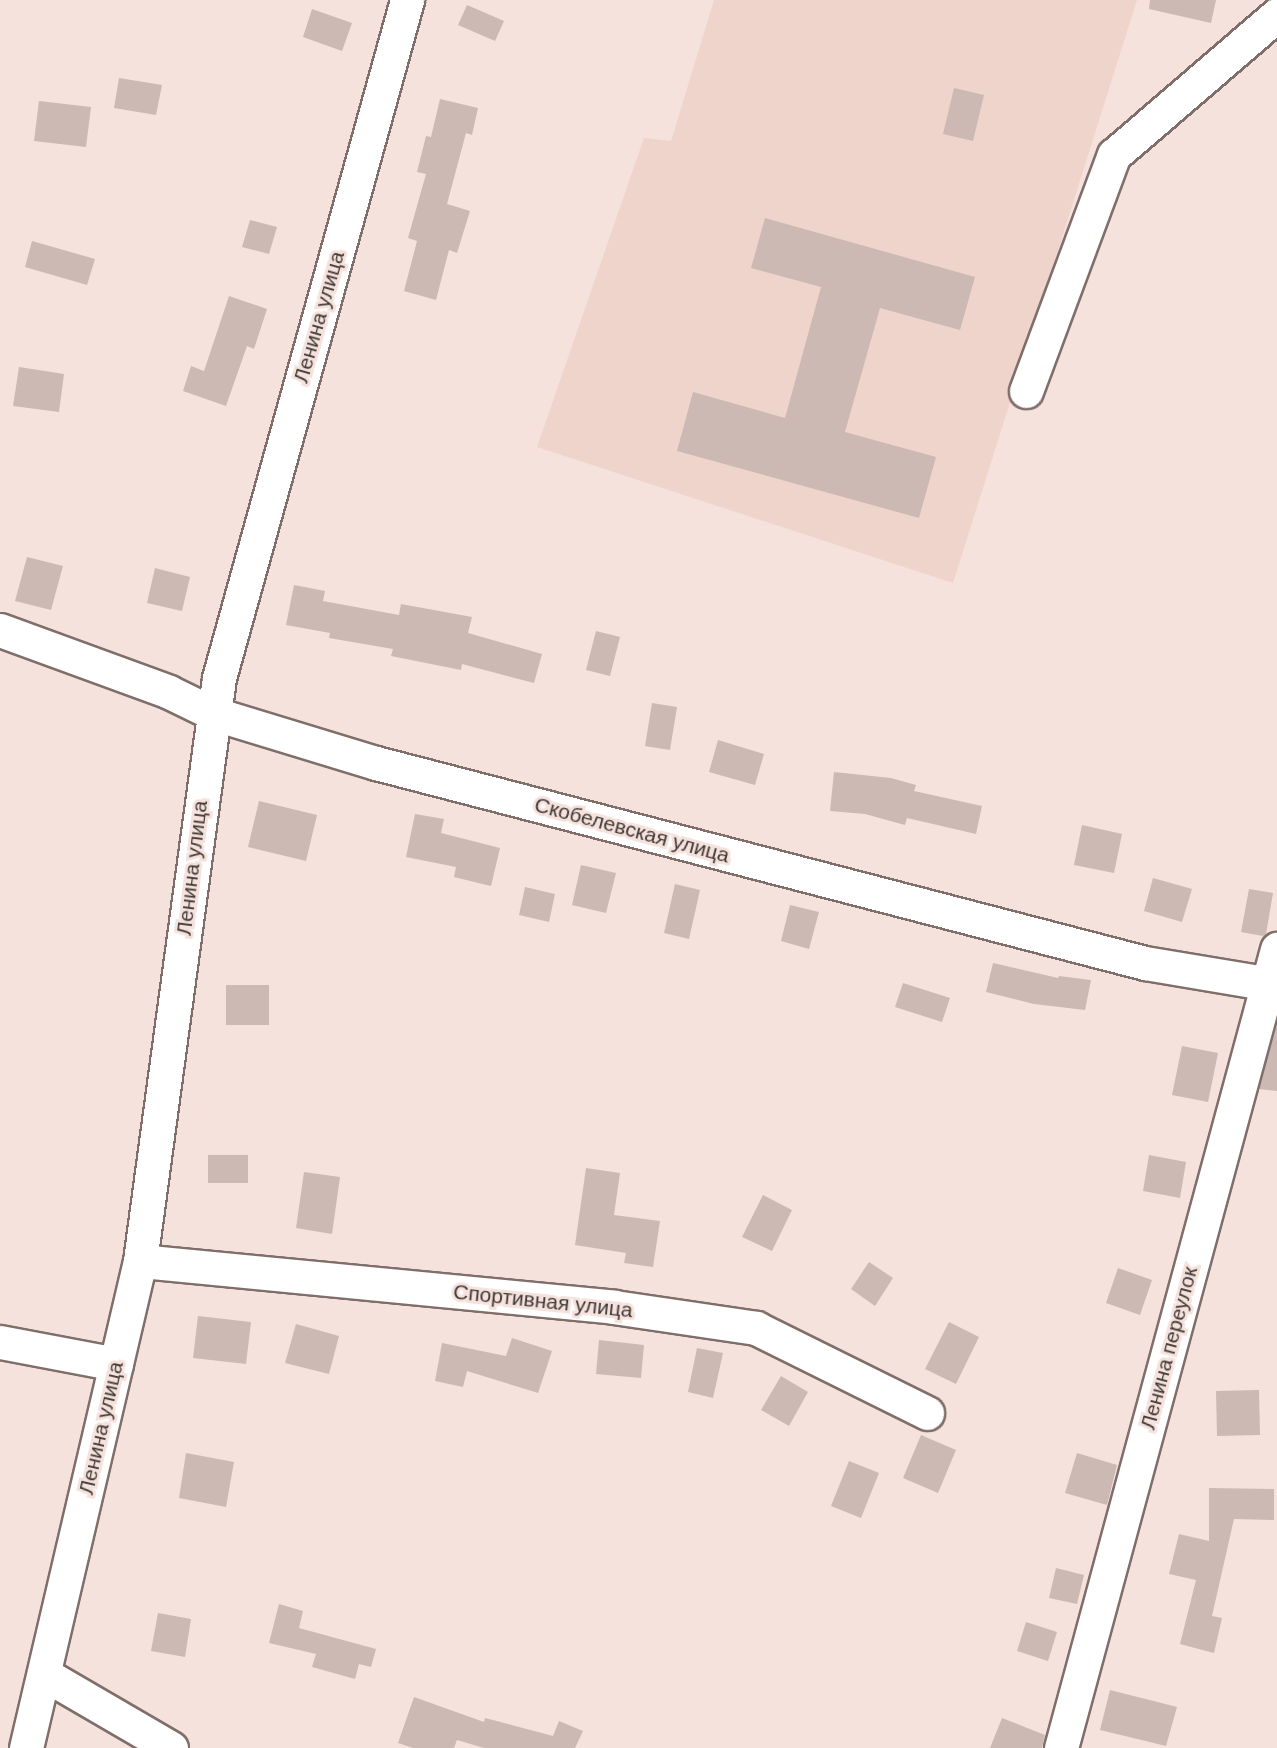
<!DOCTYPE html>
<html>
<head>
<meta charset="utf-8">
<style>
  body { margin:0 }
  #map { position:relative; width:1277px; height:1748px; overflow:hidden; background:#f5e2dc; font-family:Arial,sans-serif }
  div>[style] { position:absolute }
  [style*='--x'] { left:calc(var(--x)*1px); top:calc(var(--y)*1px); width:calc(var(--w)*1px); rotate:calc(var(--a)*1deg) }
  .built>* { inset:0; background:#efd4cb }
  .building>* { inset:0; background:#ccb9b3 }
  .roads { filter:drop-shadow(2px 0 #7f6e69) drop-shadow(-2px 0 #7f6e69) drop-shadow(0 2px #7f6e69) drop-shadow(0 -2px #7f6e69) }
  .minor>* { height:33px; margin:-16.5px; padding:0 16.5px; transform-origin:16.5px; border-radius:16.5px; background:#fff }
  span { translate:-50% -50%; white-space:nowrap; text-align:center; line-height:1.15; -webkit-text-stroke:6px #f5e2dc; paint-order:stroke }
  .street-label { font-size:21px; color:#403936 }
</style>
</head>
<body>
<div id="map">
  <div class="built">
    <div style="clip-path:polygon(714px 0,1137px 0,953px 583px,537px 447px,644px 138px,671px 141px)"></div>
  </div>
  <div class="building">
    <div style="clip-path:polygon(1150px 0,1216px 0,1211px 23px,1149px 9px)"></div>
    <div style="clip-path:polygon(467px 5px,504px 21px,495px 41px,458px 25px)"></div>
    <div style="clip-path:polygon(312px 9px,352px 23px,342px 51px,303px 37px)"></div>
    <div style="clip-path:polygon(119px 78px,162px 85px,156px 115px,114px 108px)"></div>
    <div style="clip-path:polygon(954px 88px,984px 95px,973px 141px,943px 134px)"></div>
    <div style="clip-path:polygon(440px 99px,478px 108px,472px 135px,466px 133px,447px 204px,470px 211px,457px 253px,449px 250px,436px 300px,404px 291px,417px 241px,408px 238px,426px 174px,417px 172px,426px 136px,431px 137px)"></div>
    <div style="clip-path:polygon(39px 101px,91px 107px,86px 147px,34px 141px)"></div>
    <div style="clip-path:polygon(765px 218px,975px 277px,960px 330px,880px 308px,845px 432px,936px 457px,919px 518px,677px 451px,693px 392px,785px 418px,821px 287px,751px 268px)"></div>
    <div style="clip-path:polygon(250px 220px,277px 227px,269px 254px,242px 247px)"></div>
    <div style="clip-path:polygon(32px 241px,95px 259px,87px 285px,25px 267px)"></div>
    <div style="clip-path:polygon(229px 296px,267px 309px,254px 349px,247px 346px,226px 406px,183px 391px,191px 366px,204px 371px)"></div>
    <div style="clip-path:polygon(19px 367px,64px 374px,59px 412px,13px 406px)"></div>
    <div style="clip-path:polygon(27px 557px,63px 566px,51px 610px,15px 601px)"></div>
    <div style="clip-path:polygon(155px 568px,190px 577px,182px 611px,147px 603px)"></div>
    <div style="clip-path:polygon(294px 585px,325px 591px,323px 601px,399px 615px,401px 604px,472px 617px,468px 633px,542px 654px,534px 683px,462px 664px,461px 670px,391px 656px,393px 649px,329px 638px,330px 633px,286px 625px)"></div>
    <div style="clip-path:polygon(596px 631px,620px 637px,610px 676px,586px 670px)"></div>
    <div style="clip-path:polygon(652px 703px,677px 707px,670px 750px,645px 746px)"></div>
    <div style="clip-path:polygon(718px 740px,764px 754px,755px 785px,709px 772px)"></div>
    <div style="clip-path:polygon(834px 772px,891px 778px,916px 785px,914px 791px,982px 806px,976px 834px,907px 818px,905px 825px,865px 814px,830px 811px)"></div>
    <div style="clip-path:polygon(259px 801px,317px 815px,306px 861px,248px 847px)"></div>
    <div style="clip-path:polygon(415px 814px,444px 819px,441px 833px,500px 848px,491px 886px,454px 877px,456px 867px,406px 857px)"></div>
    <div style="clip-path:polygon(1082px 825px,1122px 834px,1114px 873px,1074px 865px)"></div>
    <div style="clip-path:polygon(581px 865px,616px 873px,606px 913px,572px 905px)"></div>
    <div style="clip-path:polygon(1153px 878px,1192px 889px,1182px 922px,1144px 911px)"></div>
    <div style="clip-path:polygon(675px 884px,700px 890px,689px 939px,664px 933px)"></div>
    <div style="clip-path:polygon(525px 887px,555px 894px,549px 922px,519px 915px)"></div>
    <div style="clip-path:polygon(1249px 889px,1273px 893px,1266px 934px,1263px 936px,1241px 932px)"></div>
    <div style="clip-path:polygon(790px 905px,819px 912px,809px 949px,781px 941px)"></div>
    <div style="clip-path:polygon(993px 963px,1058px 978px,1059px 976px,1091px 980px,1085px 1010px,1034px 1004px,986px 992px)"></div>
    <div style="clip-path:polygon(903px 983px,950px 998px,942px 1022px,895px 1007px)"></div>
    <div style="clip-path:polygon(226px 985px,269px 985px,269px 1025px,226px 1025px)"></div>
    <div style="clip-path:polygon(1277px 1024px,1277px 1091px,1259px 1089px)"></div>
    <div style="clip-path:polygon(1182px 1046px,1218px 1053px,1208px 1102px,1172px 1095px)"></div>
    <div style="clip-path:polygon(208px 1155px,248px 1155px,248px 1183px,208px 1183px)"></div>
    <div style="clip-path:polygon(1149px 1155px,1186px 1162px,1180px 1198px,1143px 1191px)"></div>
    <div style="clip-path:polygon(586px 1168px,620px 1173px,614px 1215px,660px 1221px,653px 1267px,624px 1263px,626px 1253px,575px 1245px)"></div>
    <div style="clip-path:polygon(304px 1172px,340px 1177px,332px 1234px,296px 1228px)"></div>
    <div style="clip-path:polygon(763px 1195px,792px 1210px,772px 1251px,742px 1237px)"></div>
    <div style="clip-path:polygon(869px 1262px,893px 1278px,875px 1306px,851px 1289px)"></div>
    <div style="clip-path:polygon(1118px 1268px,1152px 1280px,1140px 1315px,1106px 1303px)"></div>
    <div style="clip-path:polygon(198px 1316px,251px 1322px,246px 1364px,193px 1358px)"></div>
    <div style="clip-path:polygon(949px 1322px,979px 1337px,956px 1384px,925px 1369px)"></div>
    <div style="clip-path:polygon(296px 1324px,339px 1336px,329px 1374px,285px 1363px)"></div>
    <div style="clip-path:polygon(512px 1338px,552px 1351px,538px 1393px,467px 1371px,463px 1387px,435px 1381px,442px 1343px,506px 1356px)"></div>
    <div style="clip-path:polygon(599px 1340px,644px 1345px,641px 1378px,596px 1374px)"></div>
    <div style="clip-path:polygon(697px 1348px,723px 1353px,713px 1398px,688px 1392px)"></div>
    <div style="clip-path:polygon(781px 1376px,808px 1392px,789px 1426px,761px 1410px)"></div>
    <div style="clip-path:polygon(1259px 1390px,1260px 1435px,1217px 1436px,1216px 1391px)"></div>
    <div style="clip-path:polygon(921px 1435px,956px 1450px,938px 1493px,903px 1478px)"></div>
    <div style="clip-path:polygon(186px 1453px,234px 1462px,226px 1507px,179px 1498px)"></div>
    <div style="clip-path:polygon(1077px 1453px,1117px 1465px,1107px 1505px,1065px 1493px)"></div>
    <div style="clip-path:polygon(849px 1461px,879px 1473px,861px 1518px,831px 1506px)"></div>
    <div style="clip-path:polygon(1209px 1488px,1274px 1489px,1274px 1520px,1234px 1519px,1212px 1616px,1222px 1618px,1214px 1653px,1180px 1644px,1196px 1580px,1169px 1574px,1179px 1534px,1209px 1541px)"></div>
    <div style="clip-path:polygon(1056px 1568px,1084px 1575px,1077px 1604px,1049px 1598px)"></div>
    <div style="clip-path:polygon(279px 1604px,303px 1611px,299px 1628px,376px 1649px,371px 1667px,359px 1664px,355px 1679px,312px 1667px,316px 1654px,269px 1643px)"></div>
    <div style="clip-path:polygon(158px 1613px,191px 1619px,185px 1657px,151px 1651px)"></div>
    <div style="clip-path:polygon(1026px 1622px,1057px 1632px,1048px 1661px,1017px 1651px)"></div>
    <div style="clip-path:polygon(1110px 1690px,1177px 1707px,1166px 1746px,1100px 1730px)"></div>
    <div style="clip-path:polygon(414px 1697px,484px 1722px,485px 1718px,553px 1736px,559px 1721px,583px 1731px,575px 1748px,484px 1748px,457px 1740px,454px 1748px,413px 1748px,398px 1743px)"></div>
    <div style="clip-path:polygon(1002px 1718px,1045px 1735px,1042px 1748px,990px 1748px)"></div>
  </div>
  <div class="roads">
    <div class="minor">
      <div style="--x:1026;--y:391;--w:252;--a:-69.6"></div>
      <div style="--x:1114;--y:155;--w:215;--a:-40.7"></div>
      <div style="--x:0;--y:630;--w:180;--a:20.1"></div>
      <div style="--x:169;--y:692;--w:48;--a:26"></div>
      <div style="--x:212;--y:713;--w:171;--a:17"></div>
      <div style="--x:376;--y:763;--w:795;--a:14.58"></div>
      <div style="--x:1145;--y:963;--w:134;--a:9.5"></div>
      <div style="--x:140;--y:1261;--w:476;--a:5.5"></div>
      <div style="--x:614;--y:1307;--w:144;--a:8.4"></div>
      <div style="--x:756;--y:1328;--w:191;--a:26.4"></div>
      <div style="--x:0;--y:1342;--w:118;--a:10.7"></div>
      <div style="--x:44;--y:1674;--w:147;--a:30.2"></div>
      <div style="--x:26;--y:1748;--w:500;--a:-76.83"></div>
      <div style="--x:140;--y:1261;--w:588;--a:-82.28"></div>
      <div style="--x:219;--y:678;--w:704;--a:-74.5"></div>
      <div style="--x:1061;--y:1748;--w:828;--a:-74.87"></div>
    </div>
  </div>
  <div class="street-label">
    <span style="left:319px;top:317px;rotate:-74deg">Ленина улица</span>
    <span style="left:632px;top:830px;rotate:15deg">Скобелевская улица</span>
    <span style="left:192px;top:868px;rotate:-83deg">Ленина улица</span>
    <span style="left:543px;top:1301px;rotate:6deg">Спортивная улица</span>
    <span style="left:1169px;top:1348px;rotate:-75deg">Ленина переулок</span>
    <span style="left:101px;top:1428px;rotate:-77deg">Ленина улица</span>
  </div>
</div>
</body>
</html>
